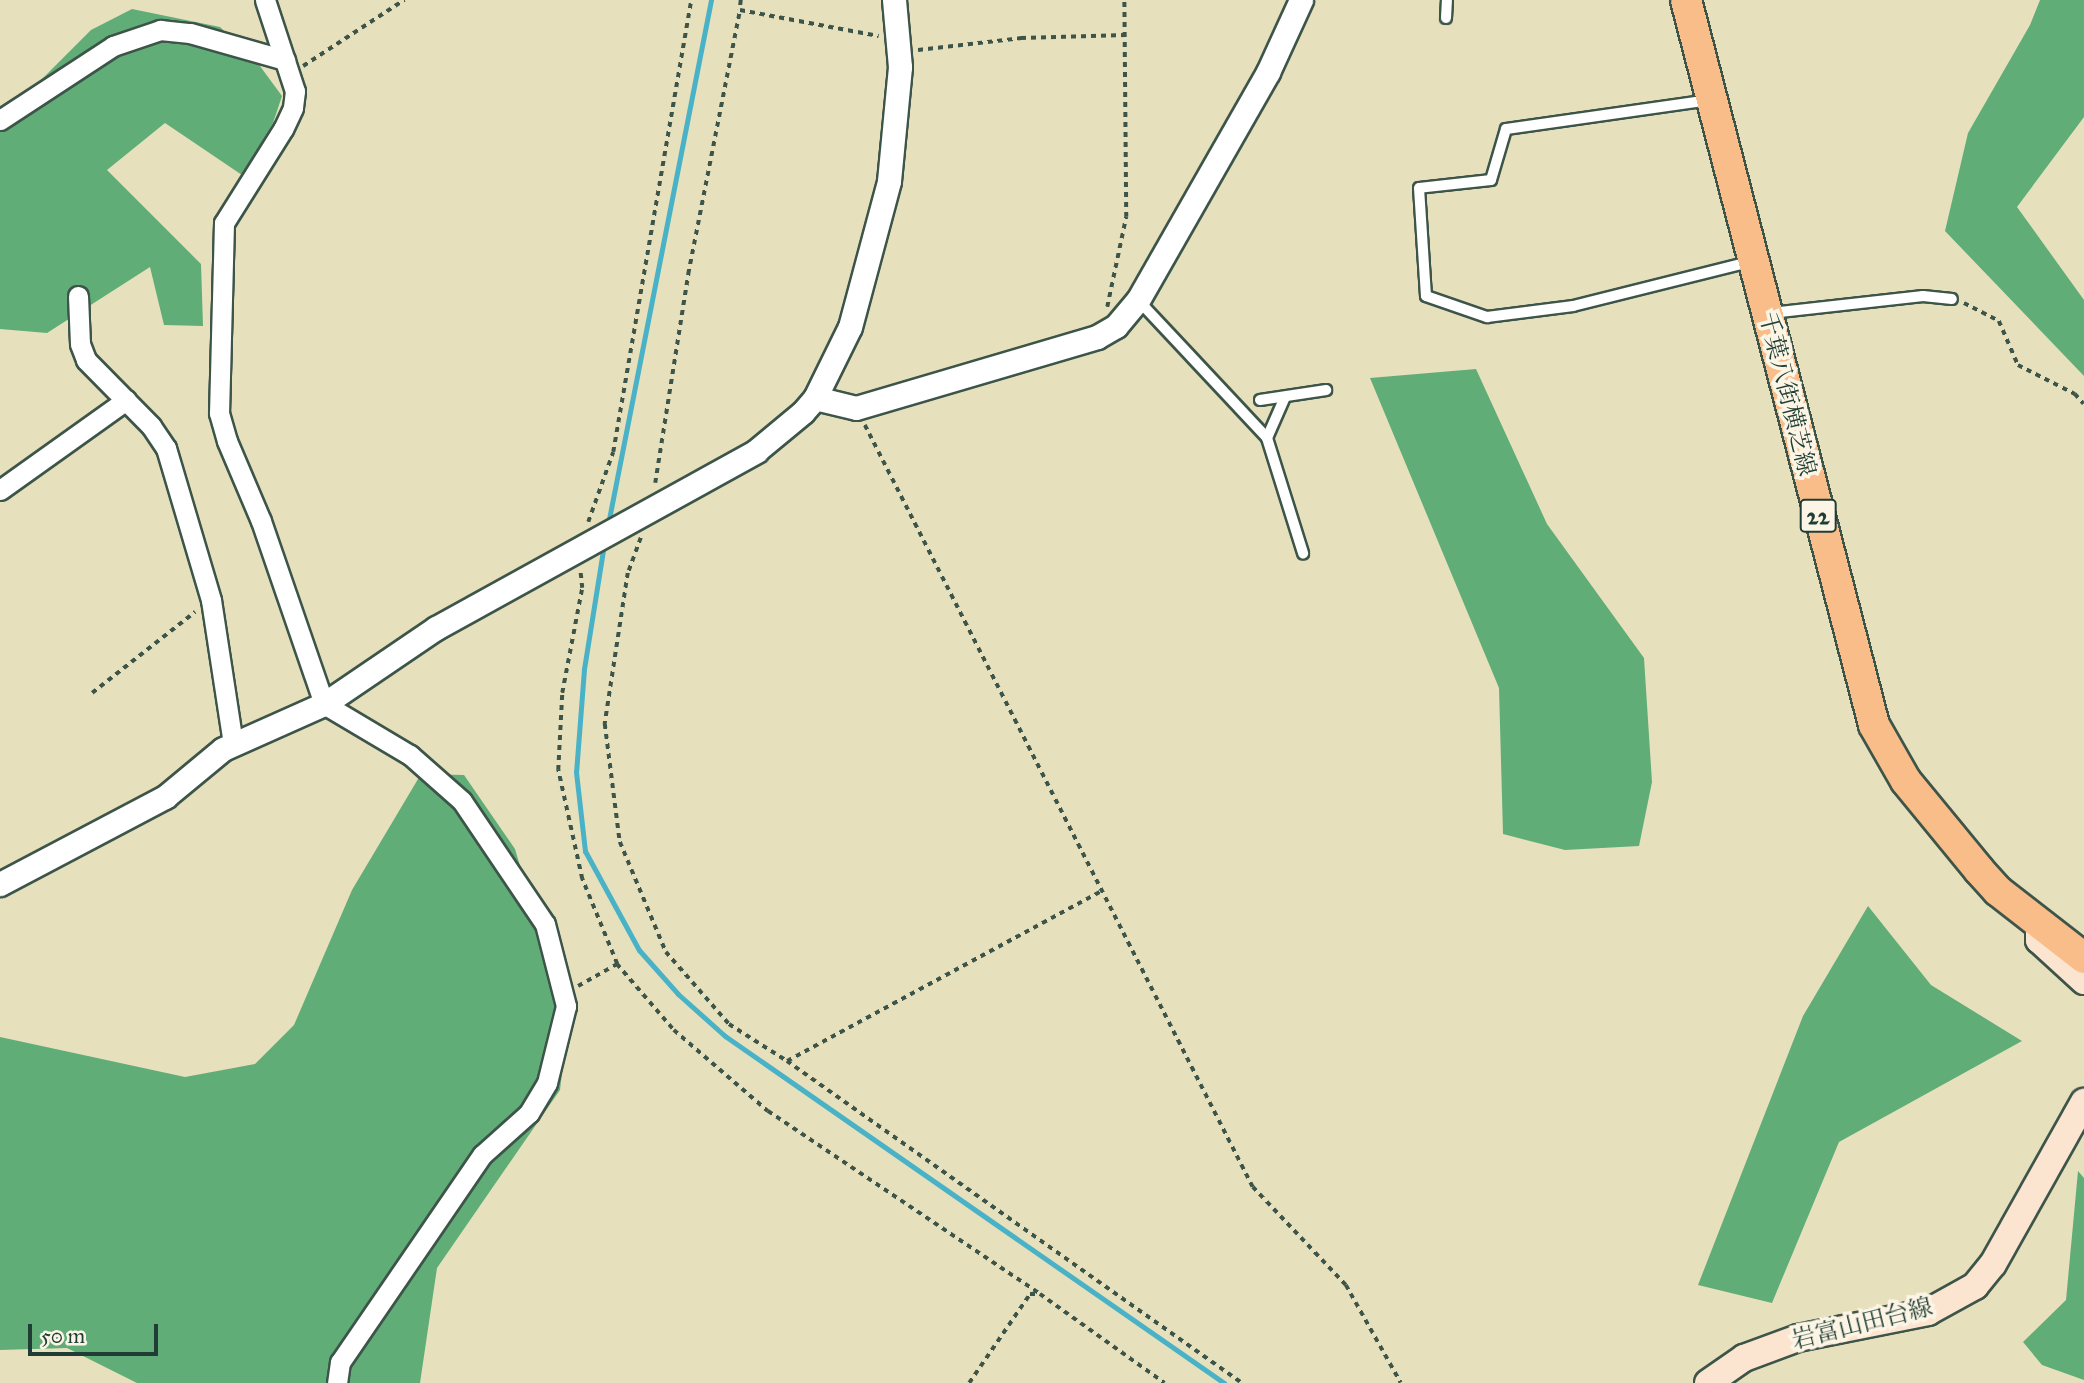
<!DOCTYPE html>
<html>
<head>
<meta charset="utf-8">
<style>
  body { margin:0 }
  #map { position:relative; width:2084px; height:1383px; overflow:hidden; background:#e7e0bd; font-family:"IM FELL Great Primer","Noto Serif JP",serif }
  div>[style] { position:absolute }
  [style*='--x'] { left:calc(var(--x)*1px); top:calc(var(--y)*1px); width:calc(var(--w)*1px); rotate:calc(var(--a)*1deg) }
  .forest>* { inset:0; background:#60ad78 }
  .stream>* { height:5px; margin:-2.5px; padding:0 2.5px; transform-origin:2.5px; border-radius:2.5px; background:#49b2c7 }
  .path>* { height:3.5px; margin-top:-1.75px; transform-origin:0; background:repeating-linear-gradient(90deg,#3d5549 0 5px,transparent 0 10px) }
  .roads { filter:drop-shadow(2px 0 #3d5549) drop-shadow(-2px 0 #3d5549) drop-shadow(0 2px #3d5549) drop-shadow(0 -2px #3d5549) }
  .service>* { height:10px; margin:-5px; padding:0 5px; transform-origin:5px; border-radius:5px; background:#fff }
  .minor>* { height:19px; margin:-9.5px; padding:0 9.5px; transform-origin:9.5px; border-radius:9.5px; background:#fff }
  .tertiary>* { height:23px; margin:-11.5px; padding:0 11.5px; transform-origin:11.5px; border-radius:11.5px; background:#fff }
  .secondary>* { height:26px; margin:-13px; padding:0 13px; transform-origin:13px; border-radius:13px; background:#fce5d0 }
  .primary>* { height:30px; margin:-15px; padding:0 15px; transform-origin:15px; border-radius:15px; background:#f8bd89 }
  span { translate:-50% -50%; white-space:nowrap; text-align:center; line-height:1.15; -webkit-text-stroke:7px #fcf5e5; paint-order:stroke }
  .shield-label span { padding:2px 5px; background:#fcf5e5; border:2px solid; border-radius:5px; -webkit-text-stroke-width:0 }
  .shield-label { font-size:23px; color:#1f3d34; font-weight:700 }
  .street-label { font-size:24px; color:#1f3d34 }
  .scale { position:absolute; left:28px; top:1324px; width:130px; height:32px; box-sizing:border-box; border:4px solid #1f3d34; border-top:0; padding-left:9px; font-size:21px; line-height:24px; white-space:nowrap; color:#1f3d34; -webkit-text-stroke:5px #fcf5e5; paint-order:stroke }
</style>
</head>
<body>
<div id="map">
  <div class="forest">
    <div style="clip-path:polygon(2040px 0,2084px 0,2084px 117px,2017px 207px,2084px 300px,2084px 376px,1945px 231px,1968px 133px,2030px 25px)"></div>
    <div style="clip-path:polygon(132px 9px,220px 27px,257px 62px,282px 96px,273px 123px,242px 175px,165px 123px,107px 170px,201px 264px,203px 326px,164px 325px,150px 267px,47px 333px,0 329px,0 121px,91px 30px)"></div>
    <div style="clip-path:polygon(1476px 369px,1547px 524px,1644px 658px,1652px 782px,1639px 846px,1565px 850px,1503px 834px,1499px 688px,1370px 378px)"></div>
    <div style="clip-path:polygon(421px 774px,464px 775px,515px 849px,552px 973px,566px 1039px,560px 1090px,437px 1268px,420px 1383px,137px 1383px,67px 1348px,0 1350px,0 1037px,185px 1077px,255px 1064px,294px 1025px,352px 890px)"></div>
    <div style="clip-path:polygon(1868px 906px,1931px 985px,2022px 1041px,1839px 1142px,1772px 1303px,1698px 1285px,1803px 1016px)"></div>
    <div style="clip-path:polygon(2078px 1171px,2084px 1178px,2084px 1380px,2042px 1365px,2023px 1342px,2066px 1300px)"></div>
  </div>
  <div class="stream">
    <div style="--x:608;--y:524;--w:534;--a:-78.88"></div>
    <div style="--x:604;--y:544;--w:127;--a:99.1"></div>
    <div style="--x:584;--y:669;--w:103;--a:94.4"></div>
    <div style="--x:576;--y:772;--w:80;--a:83.5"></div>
    <div style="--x:585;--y:851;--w:113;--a:61.4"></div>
    <div style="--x:639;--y:950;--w:59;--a:48.4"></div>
    <div style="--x:678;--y:994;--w:63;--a:41.8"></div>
    <div style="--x:725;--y:1036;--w:608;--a:34.81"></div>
  </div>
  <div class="path">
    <div style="--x:741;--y:0;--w:10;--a:96"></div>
    <div style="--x:740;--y:10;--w:141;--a:10.6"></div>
    <div style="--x:918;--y:50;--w:104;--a:-6.6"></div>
    <div style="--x:1021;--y:38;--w:105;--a:-1.6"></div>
    <div style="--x:303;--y:66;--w:121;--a:-33.2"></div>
    <div style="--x:1964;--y:303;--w:39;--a:27"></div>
    <div style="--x:1999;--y:321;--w:48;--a:66.6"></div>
    <div style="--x:2018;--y:365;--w:64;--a:27"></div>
    <div style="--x:2075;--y:394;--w:13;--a:48"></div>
    <div style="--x:1107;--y:307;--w:92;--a:-78.1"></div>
    <div style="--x:1126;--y:217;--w:217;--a:-90.5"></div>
    <div style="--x:865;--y:425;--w:855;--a:63.02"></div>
    <div style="--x:1253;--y:1187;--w:135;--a:46.5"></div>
    <div style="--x:1346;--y:1285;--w:112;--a:60.7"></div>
    <div style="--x:655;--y:483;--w:212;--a:-81"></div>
    <div style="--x:688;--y:274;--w:269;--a:-78.9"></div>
    <div style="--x:588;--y:522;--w:74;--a:-70.3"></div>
    <div style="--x:613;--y:452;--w:459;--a:-80.2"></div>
    <div style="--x:641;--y:538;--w:37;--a:110"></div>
    <div style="--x:628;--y:573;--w:153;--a:98.7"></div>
    <div style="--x:605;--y:724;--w:119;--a:82.8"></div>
    <div style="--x:620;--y:842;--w:119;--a:67.3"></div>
    <div style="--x:666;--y:952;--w:96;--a:48.8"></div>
    <div style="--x:729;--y:1024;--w:69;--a:32.5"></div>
    <div style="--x:787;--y:1061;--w:358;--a:-28.4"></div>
    <div style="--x:92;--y:693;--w:131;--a:-38.2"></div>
    <div style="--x:617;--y:964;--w:87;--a:49.2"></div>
    <div style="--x:674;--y:1030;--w:124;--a:40.8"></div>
    <div style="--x:768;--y:1111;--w:328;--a:33.9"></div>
    <div style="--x:578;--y:986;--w:45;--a:-29.4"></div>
    <div style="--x:617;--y:964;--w:92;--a:-112.4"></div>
    <div style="--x:582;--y:879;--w:112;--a:-102.4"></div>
    <div style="--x:558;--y:770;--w:77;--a:-87"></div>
    <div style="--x:562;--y:693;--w:107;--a:-79.2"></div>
    <div style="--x:582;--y:588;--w:18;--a:-96"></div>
    <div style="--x:787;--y:1061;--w:557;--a:35.29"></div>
    <div style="--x:969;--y:1383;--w:108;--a:-55.6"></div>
    <div style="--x:1030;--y:1294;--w:10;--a:0"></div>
    <div style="--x:1040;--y:1294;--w:153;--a:35.5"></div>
  </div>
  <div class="roads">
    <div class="service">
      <div style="--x:1446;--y:18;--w:18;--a:-87"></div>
      <div style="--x:1710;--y:100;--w:206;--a:171.9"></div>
      <div style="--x:1506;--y:129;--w:53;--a:106.4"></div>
      <div style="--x:1491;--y:180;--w:72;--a:173.7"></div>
      <div style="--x:1419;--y:188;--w:108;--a:86.3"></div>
      <div style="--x:1426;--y:296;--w:65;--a:19"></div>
      <div style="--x:1487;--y:317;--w:87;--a:-7.3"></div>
      <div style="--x:1573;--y:306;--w:181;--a:-14"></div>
      <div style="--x:1139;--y:301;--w:187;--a:46.9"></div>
      <div style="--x:1267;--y:438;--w:121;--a:72.6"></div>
      <div style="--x:1771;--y:313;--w:153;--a:-6.4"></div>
      <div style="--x:1923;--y:296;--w:29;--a:6"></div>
      <div style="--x:1260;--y:400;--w:67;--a:-8.6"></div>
      <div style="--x:1267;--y:438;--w:45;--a:-66.3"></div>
    </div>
    <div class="minor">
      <div style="--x:265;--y:0;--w:96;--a:71.8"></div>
      <div style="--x:295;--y:91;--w:17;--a:97"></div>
      <div style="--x:293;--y:108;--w:23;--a:115"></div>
      <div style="--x:283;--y:129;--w:111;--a:122.1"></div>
      <div style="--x:224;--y:223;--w:190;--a:91.5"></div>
      <div style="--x:219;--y:413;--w:29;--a:74"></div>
      <div style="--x:227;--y:441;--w:87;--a:67"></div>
      <div style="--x:261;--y:521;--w:194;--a:71"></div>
      <div style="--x:324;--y:704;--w:100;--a:30.7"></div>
      <div style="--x:410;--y:755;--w:69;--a:41.5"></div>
      <div style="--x:462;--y:801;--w:148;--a:56"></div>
      <div style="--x:545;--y:924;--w:85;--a:75.6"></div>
      <div style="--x:566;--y:1006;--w:79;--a:103.9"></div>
      <div style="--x:547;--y:1083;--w:35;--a:121"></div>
      <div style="--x:529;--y:1113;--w:63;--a:138.2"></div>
      <div style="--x:482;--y:1155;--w:251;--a:124.4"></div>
      <div style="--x:340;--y:1362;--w:21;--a:98"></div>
      <div style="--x:0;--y:120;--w:135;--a:-33.2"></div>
      <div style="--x:113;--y:46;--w:50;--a:-18.8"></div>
      <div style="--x:160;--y:30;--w:30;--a:6"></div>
      <div style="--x:190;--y:33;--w:99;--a:15.9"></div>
      <div style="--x:78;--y:296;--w:48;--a:87.6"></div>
      <div style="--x:80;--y:344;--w:17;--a:69"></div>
      <div style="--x:86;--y:360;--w:93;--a:45.4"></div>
      <div style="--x:151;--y:426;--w:27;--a:56"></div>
      <div style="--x:166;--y:448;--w:159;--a:73.5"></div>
      <div style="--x:211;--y:600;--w:145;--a:81.3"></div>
      <div style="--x:0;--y:490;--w:155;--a:-35.5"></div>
    </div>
    <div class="tertiary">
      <div style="--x:815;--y:398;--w:42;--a:13.7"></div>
      <div style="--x:856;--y:408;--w:251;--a:-16.4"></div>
      <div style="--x:1097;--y:337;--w:22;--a:-30"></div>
      <div style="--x:1116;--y:326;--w:34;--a:-50"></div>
      <div style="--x:1138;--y:300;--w:262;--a:-60.3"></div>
      <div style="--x:1268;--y:72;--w:79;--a:-65.4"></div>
      <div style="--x:0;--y:884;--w:187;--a:-27.8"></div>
      <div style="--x:165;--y:797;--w:75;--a:-39.6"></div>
      <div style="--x:223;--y:749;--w:111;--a:-24"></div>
      <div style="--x:324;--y:704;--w:135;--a:-34.2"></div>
      <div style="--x:436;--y:628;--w:366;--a:-28.9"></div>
      <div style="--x:756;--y:451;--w:61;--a:-39.7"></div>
      <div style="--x:803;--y:412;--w:18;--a:-49"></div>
      <div style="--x:815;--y:398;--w:79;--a:-63.8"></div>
      <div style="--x:850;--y:327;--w:151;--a:-75"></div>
      <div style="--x:889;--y:181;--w:115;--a:-84.5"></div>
      <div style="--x:900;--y:67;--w:67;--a:-95.1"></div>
    </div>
    <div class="secondary">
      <div style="--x:2039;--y:929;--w:11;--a:90"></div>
      <div style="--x:2039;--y:940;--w:61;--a:42.3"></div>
      <div style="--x:1708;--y:1383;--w:44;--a:-34.8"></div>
      <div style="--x:1744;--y:1358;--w:58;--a:-20.3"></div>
      <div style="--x:1798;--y:1338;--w:133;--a:-11.3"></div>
      <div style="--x:1928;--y:1312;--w:54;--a:-29"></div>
      <div style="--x:1975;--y:1286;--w:28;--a:-51"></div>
      <div style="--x:1993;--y:1264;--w:186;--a:-60.7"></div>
    </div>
    <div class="primary">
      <div style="--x:1686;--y:0;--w:749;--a:75.46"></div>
      <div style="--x:1874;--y:725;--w:64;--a:60.3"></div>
      <div style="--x:1906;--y:781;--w:115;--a:50.6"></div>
      <div style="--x:1979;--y:870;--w:28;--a:48"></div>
      <div style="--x:1998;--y:891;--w:109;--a:37.9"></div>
    </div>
  </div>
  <div class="shield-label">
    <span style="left:1818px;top:516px">22</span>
  </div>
  <div class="street-label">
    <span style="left:1787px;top:394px;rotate:76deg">千葉八街横芝線</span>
    <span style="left:1862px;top:1324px;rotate:-14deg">岩富山田台線</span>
  </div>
  <div class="scale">50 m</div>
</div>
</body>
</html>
